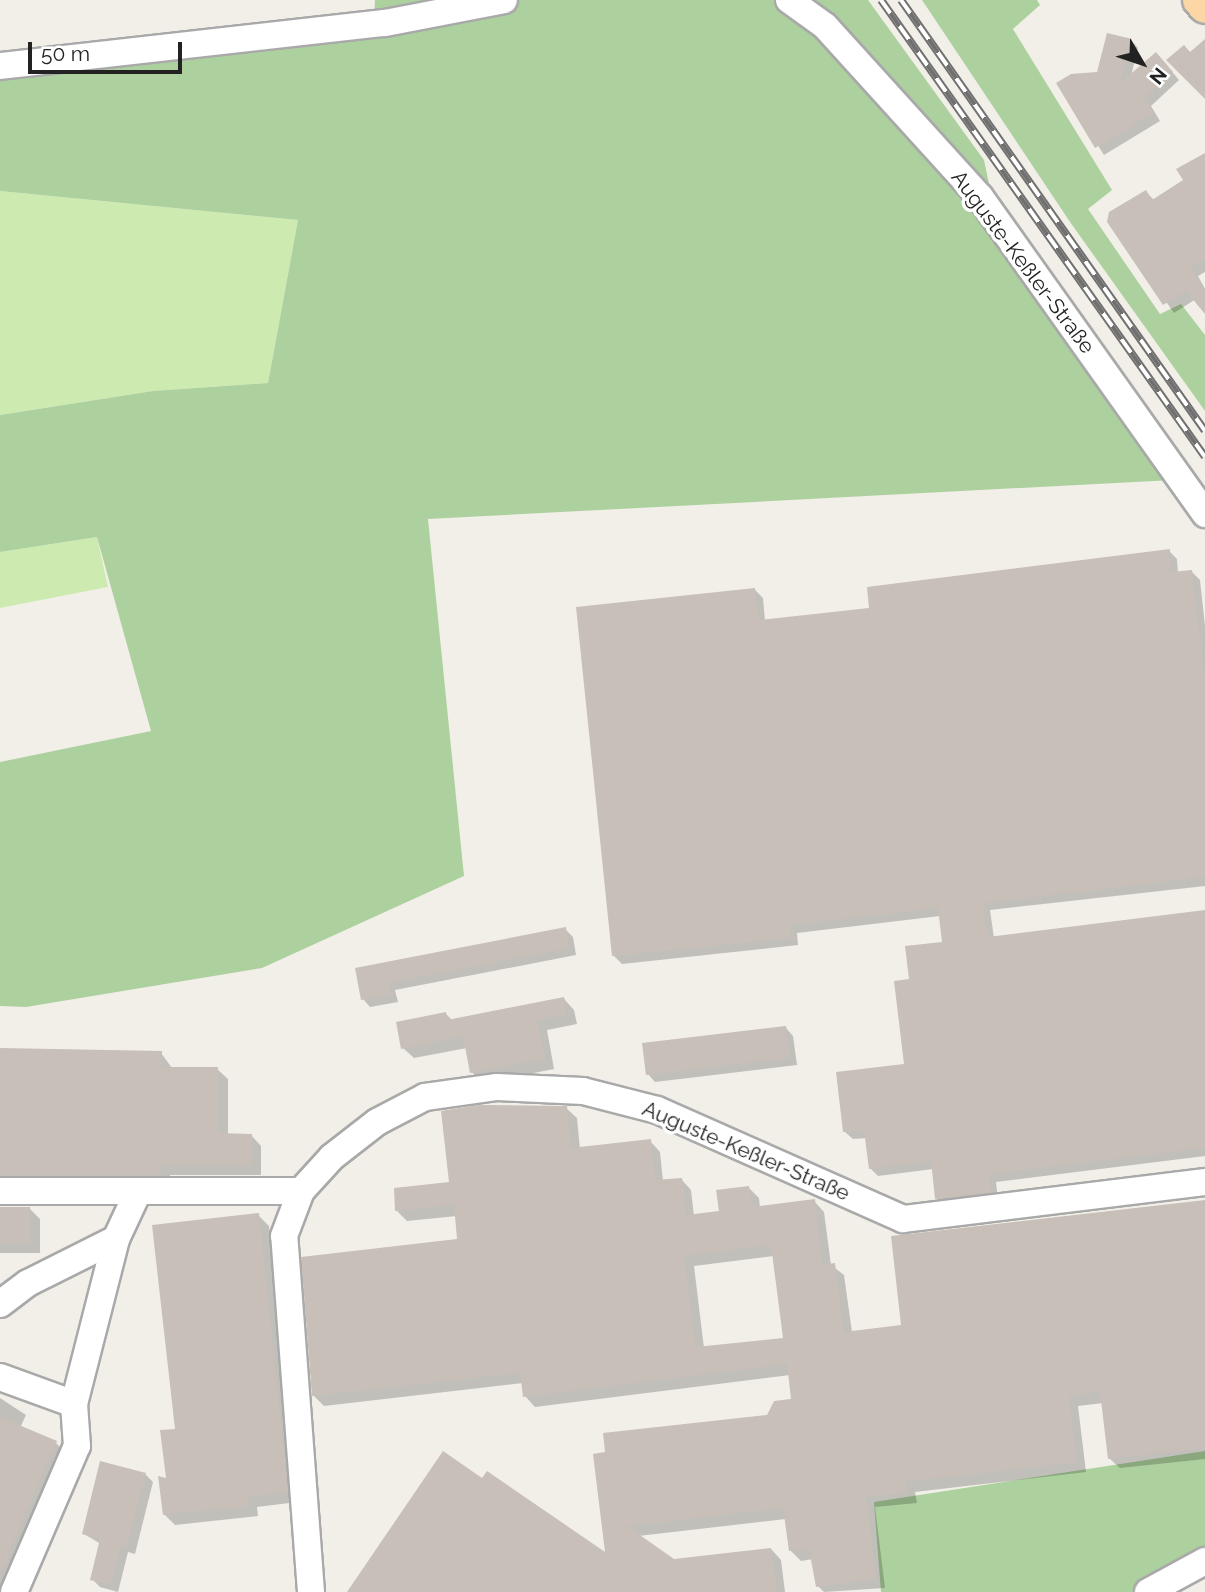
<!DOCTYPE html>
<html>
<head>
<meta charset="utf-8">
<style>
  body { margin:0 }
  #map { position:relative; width:1205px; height:1592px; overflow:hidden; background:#f2efe9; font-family:Raleway,sans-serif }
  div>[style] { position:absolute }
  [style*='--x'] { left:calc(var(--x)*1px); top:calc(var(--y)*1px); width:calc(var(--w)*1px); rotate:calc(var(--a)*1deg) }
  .grass>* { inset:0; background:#cdebb0 }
  .forest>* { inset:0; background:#add19e }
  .shadow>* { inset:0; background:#0003 }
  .building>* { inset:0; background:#c7bfb8 }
  .roads { filter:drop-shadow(2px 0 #a9a9a9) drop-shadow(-2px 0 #a9a9a9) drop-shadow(0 2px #a9a9a9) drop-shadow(0 -2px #a9a9a9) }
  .minor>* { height:26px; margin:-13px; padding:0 13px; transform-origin:13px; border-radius:13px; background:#fff }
  .major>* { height:32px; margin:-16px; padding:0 16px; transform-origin:16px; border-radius:16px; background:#fcd6a4 }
  .rail>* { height:8px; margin-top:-4px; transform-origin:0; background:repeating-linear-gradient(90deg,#fff 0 16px,#707070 0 32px); box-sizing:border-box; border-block:2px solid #707070 }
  span { translate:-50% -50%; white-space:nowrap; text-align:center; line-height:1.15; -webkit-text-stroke:7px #fff; paint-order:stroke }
  .street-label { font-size:21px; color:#222 }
  .north { position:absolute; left:1107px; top:28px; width:70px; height:70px; -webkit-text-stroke:5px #fff; paint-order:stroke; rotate:129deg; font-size:19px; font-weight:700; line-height:28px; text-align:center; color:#222 }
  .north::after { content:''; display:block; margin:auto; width:24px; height:32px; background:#222; clip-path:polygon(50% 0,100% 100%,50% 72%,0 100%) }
  .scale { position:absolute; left:28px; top:42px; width:154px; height:32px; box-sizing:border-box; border:4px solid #222; border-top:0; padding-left:9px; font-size:21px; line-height:24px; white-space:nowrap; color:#222; -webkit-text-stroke:5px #fff; paint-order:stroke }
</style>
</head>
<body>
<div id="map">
  <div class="grass">
    <div style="clip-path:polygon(0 191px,298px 220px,268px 383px,153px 391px,0 415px)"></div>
    <div style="clip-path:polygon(97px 537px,108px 587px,0 608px,0 552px)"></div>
  </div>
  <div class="forest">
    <div style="clip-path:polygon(375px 0,780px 0,816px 32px,973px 205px,1173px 480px,428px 519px,464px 876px,262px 968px,26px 1007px,0 1006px,0 762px,151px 731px,97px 537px,0 552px,0 415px,153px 391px,268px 383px,298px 220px,0 191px,0 75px,373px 37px)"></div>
    <div style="clip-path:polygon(802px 0,868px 0,984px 160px,991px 193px)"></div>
    <div style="clip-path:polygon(922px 0,1037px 0,1040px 5px,1013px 29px,1112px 190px,1088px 209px,1160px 314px,1181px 304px,1205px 335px,1205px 411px,1070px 222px)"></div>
    <div style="clip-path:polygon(1205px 1451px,1205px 1551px,1132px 1592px,881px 1592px,874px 1502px)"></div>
  </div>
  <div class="shadow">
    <div style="clip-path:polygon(1131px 40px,1138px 48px,1131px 76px,1164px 62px,1179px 80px,1151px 106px,1160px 121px,1104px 155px,1058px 83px,1099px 74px)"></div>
    <div style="clip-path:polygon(1205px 155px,1205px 272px,1198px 276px,1205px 289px,1205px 310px,1196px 299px,1174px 313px,1109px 221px,1146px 192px,1154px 200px,1186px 181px)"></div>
    <div style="clip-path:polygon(1169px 551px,1177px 559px,1178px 573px,1192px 572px,1200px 580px,1205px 626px,1205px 886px,990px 910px,994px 938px,1205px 912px,1205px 1156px,996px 1182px,998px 1200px,945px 1206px,937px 1198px,933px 1169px,878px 1176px,870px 1168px,867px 1138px,853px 1139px,845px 1132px,906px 1065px,911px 981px,944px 944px,940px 916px,797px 933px,798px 945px,622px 964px,614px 956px,755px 590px,763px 598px,765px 621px,871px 609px)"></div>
    <div style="clip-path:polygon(565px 929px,573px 937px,576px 955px,395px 990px,398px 1002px,370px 1007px,363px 999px,357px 969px)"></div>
    <div style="clip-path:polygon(564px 999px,574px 1010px,577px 1024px,547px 1030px,554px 1069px,482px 1083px,472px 1072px,467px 1048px,414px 1058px,403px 1048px,445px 1013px,453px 1021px)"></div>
    <div style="clip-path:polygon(786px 1028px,793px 1036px,797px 1065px,655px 1082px,648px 1074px)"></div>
    <div style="clip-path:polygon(0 1050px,161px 1053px,172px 1068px,217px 1069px,228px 1079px,228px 1135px,251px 1135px,261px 1146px,261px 1175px,170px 1175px,170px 1185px,0 1192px)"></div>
    <div style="clip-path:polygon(evenodd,566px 1108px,577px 1118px,580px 1149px,650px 1141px,660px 1152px,663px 1181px,681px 1179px,691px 1190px,694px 1216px,721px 1213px,749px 1188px,759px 1198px,760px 1208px,814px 1201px,824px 1212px,831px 1265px,844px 1275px,852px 1332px,903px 1326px,1205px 1202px,1205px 1459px,1120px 1468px,1109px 1458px,1103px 1403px,1078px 1406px,1086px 1472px,915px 1492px,917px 1503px,875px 1507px,885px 1588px,824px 1592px,818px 1586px,813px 1559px,801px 1561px,790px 1550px,786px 1519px,638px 1536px,673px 1561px,771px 1549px,781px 1560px,785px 1592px,349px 1592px,483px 1480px,607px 1556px,595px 1456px,768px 1416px,793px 1401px,790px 1375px,535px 1407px,525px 1396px,523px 1383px,324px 1406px,314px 1396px,459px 1241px,457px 1216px,407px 1221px,397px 1211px,451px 1184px,566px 1108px,774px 1256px,785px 1339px,704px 1348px,694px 1266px,774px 1256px)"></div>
    <div style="clip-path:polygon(0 1207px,29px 1208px,40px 1219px,40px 1253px,0 1253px)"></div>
    <div style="clip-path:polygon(258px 1215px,269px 1226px,297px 1502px,257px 1507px,258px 1516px,175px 1525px,165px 1515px,176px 1430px)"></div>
    <div style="clip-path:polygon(0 1398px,26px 1415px,20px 1428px,56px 1443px,66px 1453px,7px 1592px,0 1592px)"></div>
    <div style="clip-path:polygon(145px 1474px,153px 1482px,135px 1554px,128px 1552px,118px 1592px,100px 1587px,92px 1579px,101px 1544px,84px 1534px)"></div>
  </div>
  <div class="building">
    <div style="clip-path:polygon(1107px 33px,1132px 39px,1120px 83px,1156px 52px,1173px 72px,1144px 98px,1154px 113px,1095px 148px,1056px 83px,1071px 74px,1097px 72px)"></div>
    <div style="clip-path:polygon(1205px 39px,1205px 99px,1166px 60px,1184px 45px,1190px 52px)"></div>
    <div style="clip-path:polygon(1205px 153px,1205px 259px,1191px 267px,1205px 293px,1205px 314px,1186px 291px,1163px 305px,1107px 222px,1109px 212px,1146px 190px,1152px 200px,1183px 180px,1176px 169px)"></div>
    <div style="clip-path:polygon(1170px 549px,1171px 572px,1192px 570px,1205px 681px,1205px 877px,983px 903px,988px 937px,1205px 910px,1205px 1148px,989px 1174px,991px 1192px,935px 1199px,931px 1161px,869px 1169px,864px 1130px,843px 1132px,836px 1072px,904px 1064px,894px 981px,909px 979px,905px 946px,942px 942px,938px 908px,790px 925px,791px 938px,612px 956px,576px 607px,755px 588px,759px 620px,869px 608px,867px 587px)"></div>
    <div style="clip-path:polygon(566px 927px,569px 948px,389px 983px,391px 994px,361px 1000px,355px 968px)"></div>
    <div style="clip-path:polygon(564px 997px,567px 1014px,537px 1020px,545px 1058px,470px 1073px,463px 1036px,401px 1049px,396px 1022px,446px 1012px,447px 1020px)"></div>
    <div style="clip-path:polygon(786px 1026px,790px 1058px,646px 1075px,642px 1043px)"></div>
    <div style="clip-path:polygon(0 1048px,162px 1051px,162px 1067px,218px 1067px,218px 1133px,252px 1134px,251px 1165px,160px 1165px,160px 1175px,0 1175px)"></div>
    <div style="clip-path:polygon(evenodd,479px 1105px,567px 1106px,571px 1148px,651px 1139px,655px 1180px,682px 1178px,686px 1215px,719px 1211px,716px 1190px,749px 1186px,752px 1207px,815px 1199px,822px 1265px,835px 1263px,844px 1332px,901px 1325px,891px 1236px,1205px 1200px,1205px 1449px,1108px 1459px,1100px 1392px,1069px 1396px,1077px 1462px,906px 1482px,907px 1493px,866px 1497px,876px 1579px,816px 1587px,809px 1549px,789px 1551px,783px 1508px,627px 1526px,674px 1559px,771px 1548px,777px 1592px,347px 1592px,443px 1451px,482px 1478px,487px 1471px,605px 1552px,593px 1454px,605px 1452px,603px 1433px,767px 1415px,774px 1401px,791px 1399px,787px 1364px,523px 1397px,520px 1373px,312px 1396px,301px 1257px,457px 1239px,454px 1205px,395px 1211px,394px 1188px,449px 1182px,441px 1111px,479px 1105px,771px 1245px,783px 1338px,696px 1347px,684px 1256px,771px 1245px)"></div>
    <div style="clip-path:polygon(0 1207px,30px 1207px,30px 1244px,0 1243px)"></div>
    <div style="clip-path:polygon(259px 1213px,288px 1492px,247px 1497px,248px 1506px,163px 1515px,158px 1476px,166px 1478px,160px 1430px,175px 1429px,152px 1225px)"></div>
    <div style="clip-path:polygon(0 1417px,57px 1441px,0 1574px)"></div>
    <div style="clip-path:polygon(100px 1461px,146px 1473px,127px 1547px,121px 1545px,111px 1585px,90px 1580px,100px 1539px,82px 1534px)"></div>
  </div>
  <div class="roads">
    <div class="minor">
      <div style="--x:789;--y:0;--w:44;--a:35.8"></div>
      <div style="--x:825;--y:26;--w:231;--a:47.8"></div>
      <div style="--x:980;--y:197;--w:389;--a:54.6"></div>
      <div style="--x:0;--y:66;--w:387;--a:-6.4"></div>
      <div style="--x:385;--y:23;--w:121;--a:-10.9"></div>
      <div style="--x:0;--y:1191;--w:301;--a:0"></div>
      <div style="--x:0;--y:1304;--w:35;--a:-37"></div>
      <div style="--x:28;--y:1283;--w:98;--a:-26.6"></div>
      <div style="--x:0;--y:1377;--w:79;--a:20"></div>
      <div style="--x:74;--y:1404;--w:170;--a:-75.7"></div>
      <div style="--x:116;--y:1239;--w:50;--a:-65"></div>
      <div style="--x:14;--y:1592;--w:159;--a:-66.7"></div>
      <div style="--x:77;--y:1446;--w:42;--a:-94.1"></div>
      <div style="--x:311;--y:1592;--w:357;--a:-94.3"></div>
      <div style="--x:284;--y:1236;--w:48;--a:-69.3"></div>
      <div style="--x:301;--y:1191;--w:46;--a:-47.6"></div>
      <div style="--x:332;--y:1157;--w:57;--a:-37.9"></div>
      <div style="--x:377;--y:1122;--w:54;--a:-27.5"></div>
      <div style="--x:425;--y:1097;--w:73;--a:-7.9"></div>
      <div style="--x:497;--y:1087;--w:86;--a:2.7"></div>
      <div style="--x:583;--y:1091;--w:76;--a:14.4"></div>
      <div style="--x:657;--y:1110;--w:269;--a:23.9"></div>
      <div style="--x:903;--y:1219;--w:304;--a:-7"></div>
      <div style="--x:1148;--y:1592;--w:65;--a:-28.5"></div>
    </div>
    <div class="major">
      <div style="--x:1199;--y:0;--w:9;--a:49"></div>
    </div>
  </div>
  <div class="rail">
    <div style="--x:881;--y:0;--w:560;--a:54.66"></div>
    <div style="--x:901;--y:0;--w:527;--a:54.8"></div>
  </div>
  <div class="street-label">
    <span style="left:1023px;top:262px;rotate:53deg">Auguste-Keßler-Straße</span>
    <span style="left:746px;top:1151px;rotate:23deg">Auguste-Keßler-Straße</span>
  </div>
  <div class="north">N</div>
  <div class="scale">50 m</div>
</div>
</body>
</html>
